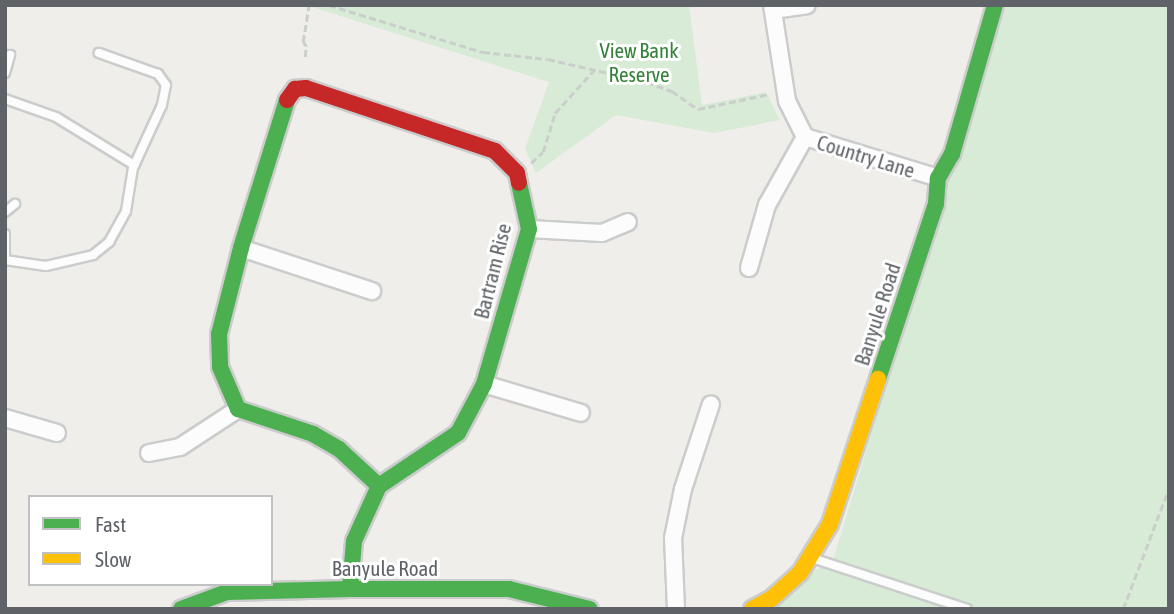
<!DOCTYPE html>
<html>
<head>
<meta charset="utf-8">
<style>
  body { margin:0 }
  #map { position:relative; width:1174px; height:614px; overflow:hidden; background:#efeeea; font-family:"Asap Condensed",sans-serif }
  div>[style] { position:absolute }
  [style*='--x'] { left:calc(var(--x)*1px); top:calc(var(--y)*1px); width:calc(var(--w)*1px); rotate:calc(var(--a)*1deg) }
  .green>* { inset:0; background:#d8ebd6 }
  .path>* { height:2.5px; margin-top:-1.25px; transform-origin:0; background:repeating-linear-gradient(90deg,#cacfcc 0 7px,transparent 0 10.5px) }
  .roads { filter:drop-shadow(2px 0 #cbcccc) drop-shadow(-2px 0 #cbcccc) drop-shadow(0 2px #cbcccc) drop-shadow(0 -2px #cbcccc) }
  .lane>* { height:8px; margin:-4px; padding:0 4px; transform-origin:4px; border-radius:4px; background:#fdfcfc }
  .street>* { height:16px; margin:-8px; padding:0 8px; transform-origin:8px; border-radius:8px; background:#fdfcfc }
  .fast>* { height:16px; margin:-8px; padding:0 8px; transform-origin:8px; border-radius:8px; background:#4caf50 }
  .slow>* { height:16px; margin:-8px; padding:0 8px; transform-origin:8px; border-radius:8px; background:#ffc107 }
  .jam>* { height:16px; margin:-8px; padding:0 8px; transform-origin:8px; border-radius:8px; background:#c62828 }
  span { translate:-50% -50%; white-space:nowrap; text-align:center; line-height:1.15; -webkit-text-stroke:6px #fff; paint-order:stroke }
  .park-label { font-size:21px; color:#348238 }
  .street-label { font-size:21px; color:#5f6368 }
  .frame { position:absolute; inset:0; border:7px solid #5f6368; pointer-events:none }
  .legend { position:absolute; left:28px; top:495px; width:245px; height:91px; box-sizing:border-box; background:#fff; border:2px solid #bfc1c3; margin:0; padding:9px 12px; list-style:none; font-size:21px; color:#5f6368 }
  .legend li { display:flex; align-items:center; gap:14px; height:35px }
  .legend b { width:35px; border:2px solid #bfc1c3 }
</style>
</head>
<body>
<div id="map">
  <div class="green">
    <div style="clip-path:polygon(306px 5px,689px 5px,702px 105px,766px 92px,780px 120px,714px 133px,616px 115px,536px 173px,525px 149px,549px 82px)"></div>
    <div style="clip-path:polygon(1001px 5px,1169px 5px,1169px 609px,763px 609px,834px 557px)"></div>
  </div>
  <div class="path">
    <div style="--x:329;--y:5;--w:161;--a:17"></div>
    <div style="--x:483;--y:52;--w:65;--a:6.1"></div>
    <div style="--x:548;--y:59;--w:102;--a:13.1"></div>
    <div style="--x:647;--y:82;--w:27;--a:20"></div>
    <div style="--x:672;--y:91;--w:32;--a:35"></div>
    <div style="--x:698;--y:109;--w:73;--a:-11.9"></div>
    <div style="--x:305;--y:57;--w:11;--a:-85"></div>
    <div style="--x:306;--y:46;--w:5;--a:-127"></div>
    <div style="--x:303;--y:42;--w:37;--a:-81"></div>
    <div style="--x:531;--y:163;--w:16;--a:-43"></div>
    <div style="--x:543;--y:152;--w:41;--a:-72.9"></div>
    <div style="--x:555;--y:113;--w:58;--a:-47.8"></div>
    <div style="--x:1123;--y:609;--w:129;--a:-69.2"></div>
  </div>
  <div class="roads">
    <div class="lane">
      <div style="--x:5;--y:73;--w:19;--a:-74"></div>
      <div style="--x:5;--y:99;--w:54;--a:19.4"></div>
      <div style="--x:56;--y:117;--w:92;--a:31.6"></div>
      <div style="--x:5;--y:212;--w:13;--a:-39"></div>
      <div style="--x:5;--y:234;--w:26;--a:90"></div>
      <div style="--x:5;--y:260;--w:41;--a:8.3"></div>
      <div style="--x:46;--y:266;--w:48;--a:-13.2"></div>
      <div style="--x:93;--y:255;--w:21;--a:-39"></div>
      <div style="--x:109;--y:242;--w:35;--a:-61"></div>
      <div style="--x:126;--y:211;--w:44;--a:-80.8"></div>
      <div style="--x:133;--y:168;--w:69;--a:-65.3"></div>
      <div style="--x:162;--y:105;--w:20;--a:-79"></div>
      <div style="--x:166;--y:85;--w:14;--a:-126"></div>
      <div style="--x:158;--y:74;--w:63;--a:-160.4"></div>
      <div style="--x:812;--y:558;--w:163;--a:18.2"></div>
    </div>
    <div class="street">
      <div style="--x:772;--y:5;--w:97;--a:81.1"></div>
      <div style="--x:787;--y:101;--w:40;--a:63.4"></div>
      <div style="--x:805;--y:137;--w:139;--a:17.1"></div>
      <div style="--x:773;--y:10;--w:34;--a:-8"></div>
      <div style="--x:529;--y:229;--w:73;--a:3.1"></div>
      <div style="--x:602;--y:233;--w:28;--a:-23"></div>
      <div style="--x:241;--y:248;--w:138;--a:18.2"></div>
      <div style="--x:749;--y:268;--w:66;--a:-74.1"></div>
      <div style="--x:767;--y:205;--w:78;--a:-60.8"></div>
      <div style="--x:484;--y:384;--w:101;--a:16.6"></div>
      <div style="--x:5;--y:418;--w:54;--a:16.1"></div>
      <div style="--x:149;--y:453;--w:32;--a:-11"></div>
      <div style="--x:180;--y:447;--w:69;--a:-33.2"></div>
      <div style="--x:676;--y:609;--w:71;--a:-92.4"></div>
      <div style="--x:673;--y:538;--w:50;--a:-78.5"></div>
      <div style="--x:683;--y:489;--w:89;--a:-71.8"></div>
    </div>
    <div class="fast">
      <div style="--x:287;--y:100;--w:155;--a:107.3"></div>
      <div style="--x:241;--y:248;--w:89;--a:104.3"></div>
      <div style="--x:219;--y:334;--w:33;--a:88"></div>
      <div style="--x:220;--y:367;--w:46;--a:66.8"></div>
      <div style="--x:238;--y:409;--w:79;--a:18.4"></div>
      <div style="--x:313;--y:434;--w:30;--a:30"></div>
      <div style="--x:339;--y:449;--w:54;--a:42.8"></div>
      <div style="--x:878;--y:379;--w:184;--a:-71.7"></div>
      <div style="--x:936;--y:204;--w:26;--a:-86"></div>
      <div style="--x:938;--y:178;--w:28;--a:-60"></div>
      <div style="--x:952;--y:154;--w:155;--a:-73.9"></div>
      <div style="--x:350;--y:589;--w:48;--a:-85.2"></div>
      <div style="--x:354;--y:541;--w:60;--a:-65.6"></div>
      <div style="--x:379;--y:486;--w:95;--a:-33.9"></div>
      <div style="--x:458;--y:433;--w:55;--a:-62"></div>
      <div style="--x:484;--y:384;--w:161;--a:-73.8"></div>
      <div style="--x:529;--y:229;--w:47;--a:-102.3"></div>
      <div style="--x:181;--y:609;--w:49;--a:-20.3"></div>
      <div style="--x:227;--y:592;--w:123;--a:-1.4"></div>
      <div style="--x:350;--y:589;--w:159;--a:0"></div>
      <div style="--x:509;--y:589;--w:83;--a:13.9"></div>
    </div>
    <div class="slow">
      <div style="--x:752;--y:609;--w:21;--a:-28"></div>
      <div style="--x:771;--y:599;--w:39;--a:-42"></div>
      <div style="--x:800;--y:573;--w:57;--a:-58.5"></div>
      <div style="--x:830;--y:524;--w:153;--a:-71.7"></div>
    </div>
    <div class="jam">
      <div style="--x:287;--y:100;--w:14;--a:-54"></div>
      <div style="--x:295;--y:89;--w:11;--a:-5"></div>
      <div style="--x:306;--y:88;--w:199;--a:18.4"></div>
      <div style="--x:495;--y:151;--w:31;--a:45"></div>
      <div style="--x:517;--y:173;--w:10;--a:79"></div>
    </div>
  </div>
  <div class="park-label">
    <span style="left:639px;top:62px">View Bank<br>Reserve</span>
  </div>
  <div class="street-label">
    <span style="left:866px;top:156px;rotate:17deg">Country Lane</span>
    <span style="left:492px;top:271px;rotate:-76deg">Bartram Rise</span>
    <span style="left:877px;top:314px;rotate:-72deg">Banyule Road</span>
    <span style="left:385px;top:568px">Banyule Road</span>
  </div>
  <div class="frame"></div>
  <ul class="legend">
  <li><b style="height:9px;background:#4caf50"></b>Fast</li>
  <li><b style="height:9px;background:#ffc107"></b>Slow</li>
  </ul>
</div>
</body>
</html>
